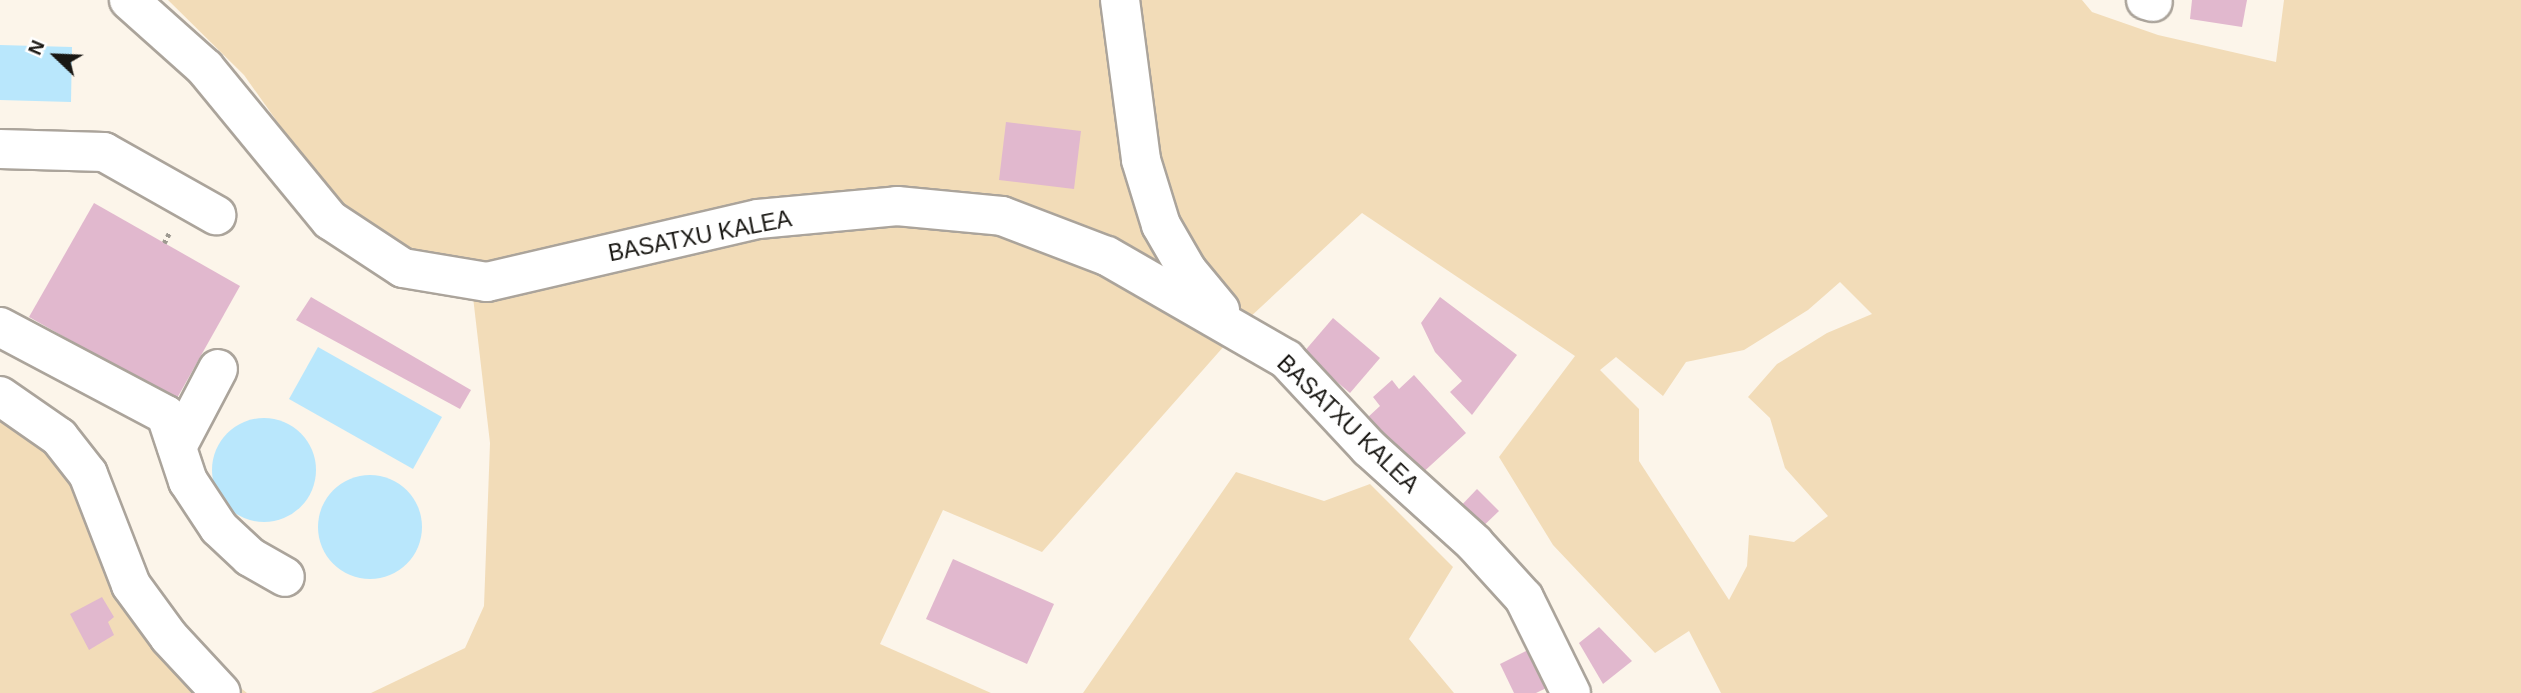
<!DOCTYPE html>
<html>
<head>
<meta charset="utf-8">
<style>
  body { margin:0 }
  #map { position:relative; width:2521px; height:693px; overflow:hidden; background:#fcf5ea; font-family:Helvetica,sans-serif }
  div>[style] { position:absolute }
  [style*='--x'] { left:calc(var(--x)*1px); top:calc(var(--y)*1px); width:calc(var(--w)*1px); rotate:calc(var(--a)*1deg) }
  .green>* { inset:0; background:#f2dcb8 }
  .water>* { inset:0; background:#b9e7fc }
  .round { border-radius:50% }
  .building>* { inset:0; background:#e1b8ce }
  .path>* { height:4.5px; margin-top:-2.25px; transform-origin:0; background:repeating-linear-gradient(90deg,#9e9a91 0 3.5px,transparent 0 7px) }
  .roads { filter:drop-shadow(2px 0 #aba49b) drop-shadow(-2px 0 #aba49b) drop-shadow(0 2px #aba49b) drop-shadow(0 -2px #aba49b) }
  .minor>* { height:38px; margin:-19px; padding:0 19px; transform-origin:19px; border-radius:19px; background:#fff }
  span { translate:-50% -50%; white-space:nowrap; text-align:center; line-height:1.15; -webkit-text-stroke:7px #fff; paint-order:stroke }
  .street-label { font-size:23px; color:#191713 }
  .north { position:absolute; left:21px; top:21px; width:70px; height:70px; -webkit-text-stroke:5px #fff; paint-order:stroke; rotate:293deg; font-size:19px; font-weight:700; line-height:28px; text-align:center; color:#191713 }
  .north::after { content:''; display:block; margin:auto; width:24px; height:32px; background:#191713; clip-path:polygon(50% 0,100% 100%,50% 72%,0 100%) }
</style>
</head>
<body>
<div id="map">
  <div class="green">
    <div style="clip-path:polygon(168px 0,1111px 0,1197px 296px,1061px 216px,950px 194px,851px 191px,767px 201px,500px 262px,457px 262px,410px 248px,356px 217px,303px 158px,244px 75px)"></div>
    <div style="clip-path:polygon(evenodd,1132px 0,2082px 0,2092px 12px,2158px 35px,2276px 62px,2284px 0,2521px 0,2521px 693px,1721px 693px,1689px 631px,1655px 653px,1553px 545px,1499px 457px,1575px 356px,1362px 213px,1248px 319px,1210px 282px,1164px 197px,1132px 0,1840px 282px,1872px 314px,1827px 333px,1777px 364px,1748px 397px,1770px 418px,1785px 468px,1828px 516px,1794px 542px,1749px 535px,1747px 566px,1729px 600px,1639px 461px,1639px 409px,1600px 370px,1616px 357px,1663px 396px,1686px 362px,1744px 350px,1808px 310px,1840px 282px)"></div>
    <div style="clip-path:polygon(919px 219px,996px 231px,1083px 261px,1225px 345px,1042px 552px,943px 510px,880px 644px,991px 693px,371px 693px,465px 648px,484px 606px,490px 443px,473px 297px,704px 243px)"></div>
    <div style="clip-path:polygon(7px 387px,203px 658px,247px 693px,0 693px,0 395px)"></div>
    <div style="clip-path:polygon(1236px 472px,1324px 501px,1370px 484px,1453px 567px,1409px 639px,1454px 693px,1083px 693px)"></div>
  </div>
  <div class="water">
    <div style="clip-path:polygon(0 45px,72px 47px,71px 102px,0 100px)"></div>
    <div style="clip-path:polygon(318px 347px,442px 417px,413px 469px,289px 399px)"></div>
    <div class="round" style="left:212px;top:418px;width:104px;height:104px"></div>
    <div class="round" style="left:318px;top:475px;width:104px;height:104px"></div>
  </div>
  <div class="building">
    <div style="clip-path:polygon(2192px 0,2247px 0,2242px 27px,2190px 19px)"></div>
    <div style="clip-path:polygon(1006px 122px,1081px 131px,1074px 189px,999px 180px)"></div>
    <div style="clip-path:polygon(94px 203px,240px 286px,176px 400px,29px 317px)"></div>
    <div style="clip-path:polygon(311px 297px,471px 390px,460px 409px,296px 320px)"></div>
    <div style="clip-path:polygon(1440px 297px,1517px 355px,1472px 415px,1450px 392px,1462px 381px,1435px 352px,1421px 323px)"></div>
    <div style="clip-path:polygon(1333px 318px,1380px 358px,1350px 393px,1303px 353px)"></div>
    <div style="clip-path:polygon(1414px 375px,1466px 433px,1419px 476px,1367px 418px,1380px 406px,1373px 397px,1392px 380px,1399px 389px)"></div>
    <div style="clip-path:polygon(1477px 489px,1499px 511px,1477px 532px,1456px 511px)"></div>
    <div style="clip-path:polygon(953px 559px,1054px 604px,1027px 664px,926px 619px)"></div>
    <div style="clip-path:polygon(102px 597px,114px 617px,108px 622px,114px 635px,89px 650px,70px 614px)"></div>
    <div style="clip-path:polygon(1599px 627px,1632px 661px,1603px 684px,1579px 643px)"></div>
    <div style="clip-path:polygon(1542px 643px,1561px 681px,1536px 693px,1514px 693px,1500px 664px)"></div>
  </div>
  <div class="path">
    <div style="--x:164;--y:243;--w:13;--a:-63"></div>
  </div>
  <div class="roads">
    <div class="minor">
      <div style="--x:129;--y:0;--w:102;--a:41.8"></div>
      <div style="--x:205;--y:68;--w:197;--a:50.6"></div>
      <div style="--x:330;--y:220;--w:87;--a:33.3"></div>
      <div style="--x:403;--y:268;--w:85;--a:9.5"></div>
      <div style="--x:487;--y:282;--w:278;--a:-13.1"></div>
      <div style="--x:758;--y:219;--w:140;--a:-5.3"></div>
      <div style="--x:897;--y:206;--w:105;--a:5.4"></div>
      <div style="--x:1002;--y:216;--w:112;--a:20.9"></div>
      <div style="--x:1107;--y:256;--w:207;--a:29.9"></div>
      <div style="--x:1286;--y:359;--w:122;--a:47"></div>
      <div style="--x:1369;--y:448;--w:142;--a:42.1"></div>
      <div style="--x:1474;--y:543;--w:74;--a:47.7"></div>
      <div style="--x:1524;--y:598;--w:106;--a:63.7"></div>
      <div style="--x:1120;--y:0;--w:161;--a:82.5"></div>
      <div style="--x:1141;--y:160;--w:68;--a:72.9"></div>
      <div style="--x:1161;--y:225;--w:52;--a:60"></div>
      <div style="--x:1187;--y:270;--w:52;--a:50.5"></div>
      <div style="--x:2146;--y:0;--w:7;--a:16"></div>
      <div style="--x:0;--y:149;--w:104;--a:1.7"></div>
      <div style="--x:104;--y:152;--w:129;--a:29.4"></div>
      <div style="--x:0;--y:327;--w:188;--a:27.9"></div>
      <div style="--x:166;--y:415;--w:70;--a:71.6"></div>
      <div style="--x:188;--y:481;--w:56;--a:56.6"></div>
      <div style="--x:219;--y:528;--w:42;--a:43.1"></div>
      <div style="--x:250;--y:557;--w:40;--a:29.7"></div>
      <div style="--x:0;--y:396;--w:72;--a:34.8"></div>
      <div style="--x:59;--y:437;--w:47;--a:51.9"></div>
      <div style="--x:88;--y:474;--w:119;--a:68.8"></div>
      <div style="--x:131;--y:585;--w:64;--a:53.8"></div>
      <div style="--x:169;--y:637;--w:76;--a:47.1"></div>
      <div style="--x:177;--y:447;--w:88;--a:-62.3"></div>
    </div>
  </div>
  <div class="street-label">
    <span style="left:700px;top:236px;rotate:-11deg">BASATXU KALEA</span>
    <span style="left:1348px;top:424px;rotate:44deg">BASATXU KALEA</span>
  </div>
  <div class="north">N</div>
</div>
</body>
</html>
